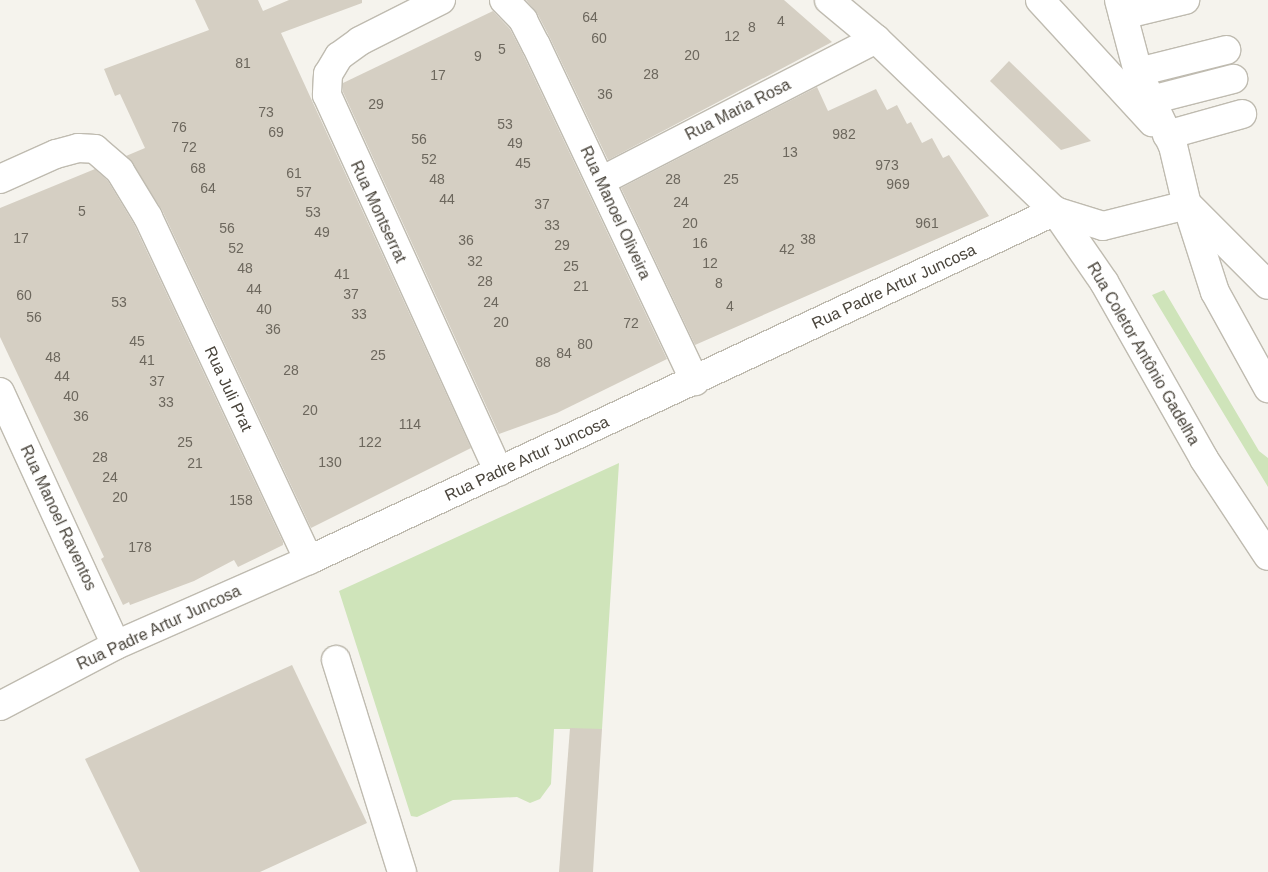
<!DOCTYPE html>
<html>
<head>
<meta charset="utf-8">
<style>
  body { margin:0 }
  #map { position:relative; width:1268px; height:872px; overflow:hidden; background:#f5f3ed; font-family:Helvetica,sans-serif }
  div>[style] { position:absolute }
  [style*='--x'] { left:calc(var(--x)*1px); top:calc(var(--y)*1px); width:calc(var(--w)*1px); rotate:calc(var(--a)*1deg) }
  .green>* { inset:0; background:#cfe4ba }
  .building>* { inset:0; background:#d5cfc3 }
  .roads { filter:drop-shadow(1px 0 #bfbbb0) drop-shadow(-1px 0 #bfbbb0) drop-shadow(0 1px #bfbbb0) drop-shadow(0 -1px #bfbbb0) }
  .minor>* { height:28px; margin:-14px; padding:0 14px; transform-origin:14px; border-radius:14px; background:#fff }
  span { translate:-50% -50%; white-space:nowrap; text-align:center; line-height:1.15; -webkit-text-stroke:4.5px #fff; paint-order:stroke }
  .number-label { font-size:14px; color:#6c675d }
  .number-label span { -webkit-text-stroke-width:0 }
  .street-label { font-size:16px; color:#49443b }
</style>
</head>
<body>
<div id="map">
  <div class="green">
    <div style="clip-path:polygon(1164px 290px,1259px 451px,1268px 458px,1268px 487px,1152px 295px)"></div>
    <div style="clip-path:polygon(619px 463px,602px 729px,554px 729px,551px 784px,540px 799px,530px 803px,517px 797px,453px 800px,417px 817px,411px 816px,339px 591px)"></div>
  </div>
  <div class="building">
    <div style="clip-path:polygon(195px 0,258px 0,263px 11px,289px 0,362px 0,362px 3px,281px 33px,471px 448px,311px 528px,162px 210px,126px 156px,145px 148px,120px 94px,115px 96px,104px 69px,209px 30px)"></div>
    <div style="clip-path:polygon(526px 0,784px 0,832px 42px,608px 160px,550px 38px,537px 13px)"></div>
    <div style="clip-path:polygon(493px 11px,510px 29px,522px 52px,667px 359px,557px 413px,499px 434px,343px 92px,343px 83px)"></div>
    <div style="clip-path:polygon(1009px 61px,1091px 141px,1061px 150px,990px 81px)"></div>
    <div style="clip-path:polygon(817px 87px,828px 111px,876px 89px,887px 110px,897px 105px,907px 124px,911px 122px,922px 143px,932px 138px,943px 158px,949px 155px,989px 216px,695px 345px,621px 188px)"></div>
    <div style="clip-path:polygon(95px 169px,108px 181px,134px 224px,283px 542px,283px 545px,238px 567px,234px 560px,194px 581px,130px 605px,129px 602px,123px 605px,101px 559px,104px 557px,96px 540px,0 337px,0 208px)"></div>
    <div style="clip-path:polygon(292px 665px,367px 823px,260px 872px,140px 872px,85px 759px)"></div>
    <div style="clip-path:polygon(570px 728px,602px 729px,593px 872px,559px 872px)"></div>
  </div>
  <div class="roads">
    <div class="minor">
      <div style="--x:441;--y:0;--w:91;--a:153.2"></div>
      <div style="--x:360;--y:41;--w:26;--a:144"></div>
      <div style="--x:339;--y:56;--w:21;--a:121"></div>
      <div style="--x:328;--y:74;--w:21;--a:93"></div>
      <div style="--x:327;--y:95;--w:414;--a:65.5"></div>
      <div style="--x:504;--y:0;--w:28;--a:46"></div>
      <div style="--x:523;--y:20;--w:28;--a:63"></div>
      <div style="--x:536;--y:45;--w:372;--a:64.7"></div>
      <div style="--x:829;--y:0;--w:61;--a:39.7"></div>
      <div style="--x:876;--y:39;--w:248;--a:43.9"></div>
      <div style="--x:1055;--y:211;--w:86;--a:55.4"></div>
      <div style="--x:1104;--y:282;--w:203;--a:60.5"></div>
      <div style="--x:1204;--y:459;--w:116;--a:56.6"></div>
      <div style="--x:1040;--y:0;--w:166;--a:47.4"></div>
      <div style="--x:1123;--y:15;--w:64;--a:-13.6"></div>
      <div style="--x:1138;--y:72;--w:91;--a:-14"></div>
      <div style="--x:1151;--y:100;--w:85;--a:-14.4"></div>
      <div style="--x:1167;--y:135;--w:78;--a:-15.6"></div>
      <div style="--x:0;--y:179;--w:61;--a:-24.1"></div>
      <div style="--x:56;--y:154;--w:23;--a:-15"></div>
      <div style="--x:78;--y:148;--w:17;--a:3"></div>
      <div style="--x:95;--y:149;--w:33;--a:41"></div>
      <div style="--x:120;--y:171;--w:54;--a:58.7"></div>
      <div style="--x:148;--y:217;--w:379;--a:64.9"></div>
      <div style="--x:601;--y:181;--w:309;--a:-27.3"></div>
      <div style="--x:1187;--y:205;--w:91;--a:72.2"></div>
      <div style="--x:1215;--y:292;--w:110;--a:61.1"></div>
      <div style="--x:1190;--y:207;--w:110;--a:45"></div>
      <div style="--x:0;--y:392;--w:278;--a:65.4"></div>
      <div style="--x:336;--y:660;--w:222;--a:72.7"></div>
      <div style="--x:0;--y:706;--w:131;--a:-27.7"></div>
      <div style="--x:116;--y:645;--w:211;--a:-23.8"></div>
      <div style="--x:309;--y:560;--w:824;--a:-25.07"></div>
      <div style="--x:1055;--y:211;--w:50;--a:17.4"></div>
      <div style="--x:1103;--y:226;--w:87;--a:-14"></div>
      <div style="--x:1187;--y:205;--w:61;--a:-103.3"></div>
      <div style="--x:1173;--y:146;--w:82;--a:-115.3"></div>
      <div style="--x:1138;--y:72;--w:74;--a:-104.8"></div>
    </div>
  </div>
  <div class="number-label">
    <span style="left:590px;top:17px">64</span>
    <span style="left:781px;top:21px">4</span>
    <span style="left:752px;top:27px">8</span>
    <span style="left:732px;top:36px">12</span>
    <span style="left:599px;top:38px">60</span>
    <span style="left:502px;top:49px">5</span>
    <span style="left:692px;top:55px">20</span>
    <span style="left:478px;top:56px">9</span>
    <span style="left:243px;top:63px">81</span>
    <span style="left:651px;top:74px">28</span>
    <span style="left:438px;top:75px">17</span>
    <span style="left:605px;top:94px">36</span>
    <span style="left:376px;top:104px">29</span>
    <span style="left:266px;top:112px">73</span>
    <span style="left:505px;top:124px">53</span>
    <span style="left:179px;top:127px">76</span>
    <span style="left:276px;top:132px">69</span>
    <span style="left:844px;top:134px">982</span>
    <span style="left:419px;top:139px">56</span>
    <span style="left:515px;top:143px">49</span>
    <span style="left:189px;top:147px">72</span>
    <span style="left:790px;top:152px">13</span>
    <span style="left:429px;top:159px">52</span>
    <span style="left:523px;top:163px">45</span>
    <span style="left:887px;top:165px">973</span>
    <span style="left:198px;top:168px">68</span>
    <span style="left:294px;top:173px">61</span>
    <span style="left:437px;top:179px">48</span>
    <span style="left:673px;top:179px">28</span>
    <span style="left:731px;top:179px">25</span>
    <span style="left:898px;top:184px">969</span>
    <span style="left:208px;top:188px">64</span>
    <span style="left:304px;top:192px">57</span>
    <span style="left:447px;top:199px">44</span>
    <span style="left:681px;top:202px">24</span>
    <span style="left:542px;top:204px">37</span>
    <span style="left:82px;top:211px">5</span>
    <span style="left:313px;top:212px">53</span>
    <span style="left:690px;top:223px">20</span>
    <span style="left:927px;top:223px">961</span>
    <span style="left:552px;top:225px">33</span>
    <span style="left:227px;top:228px">56</span>
    <span style="left:322px;top:232px">49</span>
    <span style="left:21px;top:238px">17</span>
    <span style="left:808px;top:239px">38</span>
    <span style="left:466px;top:240px">36</span>
    <span style="left:700px;top:243px">16</span>
    <span style="left:562px;top:245px">29</span>
    <span style="left:236px;top:248px">52</span>
    <span style="left:787px;top:249px">42</span>
    <span style="left:475px;top:261px">32</span>
    <span style="left:710px;top:263px">12</span>
    <span style="left:571px;top:266px">25</span>
    <span style="left:245px;top:268px">48</span>
    <span style="left:342px;top:274px">41</span>
    <span style="left:485px;top:281px">28</span>
    <span style="left:719px;top:283px">8</span>
    <span style="left:581px;top:286px">21</span>
    <span style="left:254px;top:289px">44</span>
    <span style="left:351px;top:294px">37</span>
    <span style="left:24px;top:295px">60</span>
    <span style="left:119px;top:302px">53</span>
    <span style="left:491px;top:302px">24</span>
    <span style="left:730px;top:306px">4</span>
    <span style="left:264px;top:309px">40</span>
    <span style="left:359px;top:314px">33</span>
    <span style="left:34px;top:317px">56</span>
    <span style="left:501px;top:322px">20</span>
    <span style="left:631px;top:323px">72</span>
    <span style="left:273px;top:329px">36</span>
    <span style="left:137px;top:341px">45</span>
    <span style="left:585px;top:344px">80</span>
    <span style="left:564px;top:353px">84</span>
    <span style="left:378px;top:355px">25</span>
    <span style="left:53px;top:357px">48</span>
    <span style="left:147px;top:360px">41</span>
    <span style="left:543px;top:362px">88</span>
    <span style="left:291px;top:370px">28</span>
    <span style="left:62px;top:376px">44</span>
    <span style="left:157px;top:381px">37</span>
    <span style="left:71px;top:396px">40</span>
    <span style="left:166px;top:402px">33</span>
    <span style="left:310px;top:410px">20</span>
    <span style="left:81px;top:416px">36</span>
    <span style="left:410px;top:424px">114</span>
    <span style="left:185px;top:442px">25</span>
    <span style="left:370px;top:442px">122</span>
    <span style="left:100px;top:457px">28</span>
    <span style="left:330px;top:462px">130</span>
    <span style="left:195px;top:463px">21</span>
    <span style="left:110px;top:477px">24</span>
    <span style="left:120px;top:497px">20</span>
    <span style="left:241px;top:500px">158</span>
    <span style="left:140px;top:547px">178</span>
  </div>
  <div class="street-label">
    <span style="left:738px;top:110px;rotate:-27deg">Rua Maria Rosa</span>
    <span style="left:378px;top:212px;rotate:65deg">Rua Montserrat</span>
    <span style="left:615px;top:213px;rotate:65deg">Rua Manoel Oliveira</span>
    <span style="left:894px;top:287px;rotate:-25deg">Rua Padre Artur Juncosa</span>
    <span style="left:1143px;top:354px;rotate:60deg">Rua Coletor Antônio Gadelha</span>
    <span style="left:228px;top:389px;rotate:65deg">Rua Juli Prat</span>
    <span style="left:527px;top:459px;rotate:-25deg">Rua Padre Artur Juncosa</span>
    <span style="left:58px;top:518px;rotate:65deg">Rua Manoel Raventos</span>
    <span style="left:159px;top:628px;rotate:-25deg">Rua Padre Artur Juncosa</span>
  </div>
</div>
</body>
</html>
